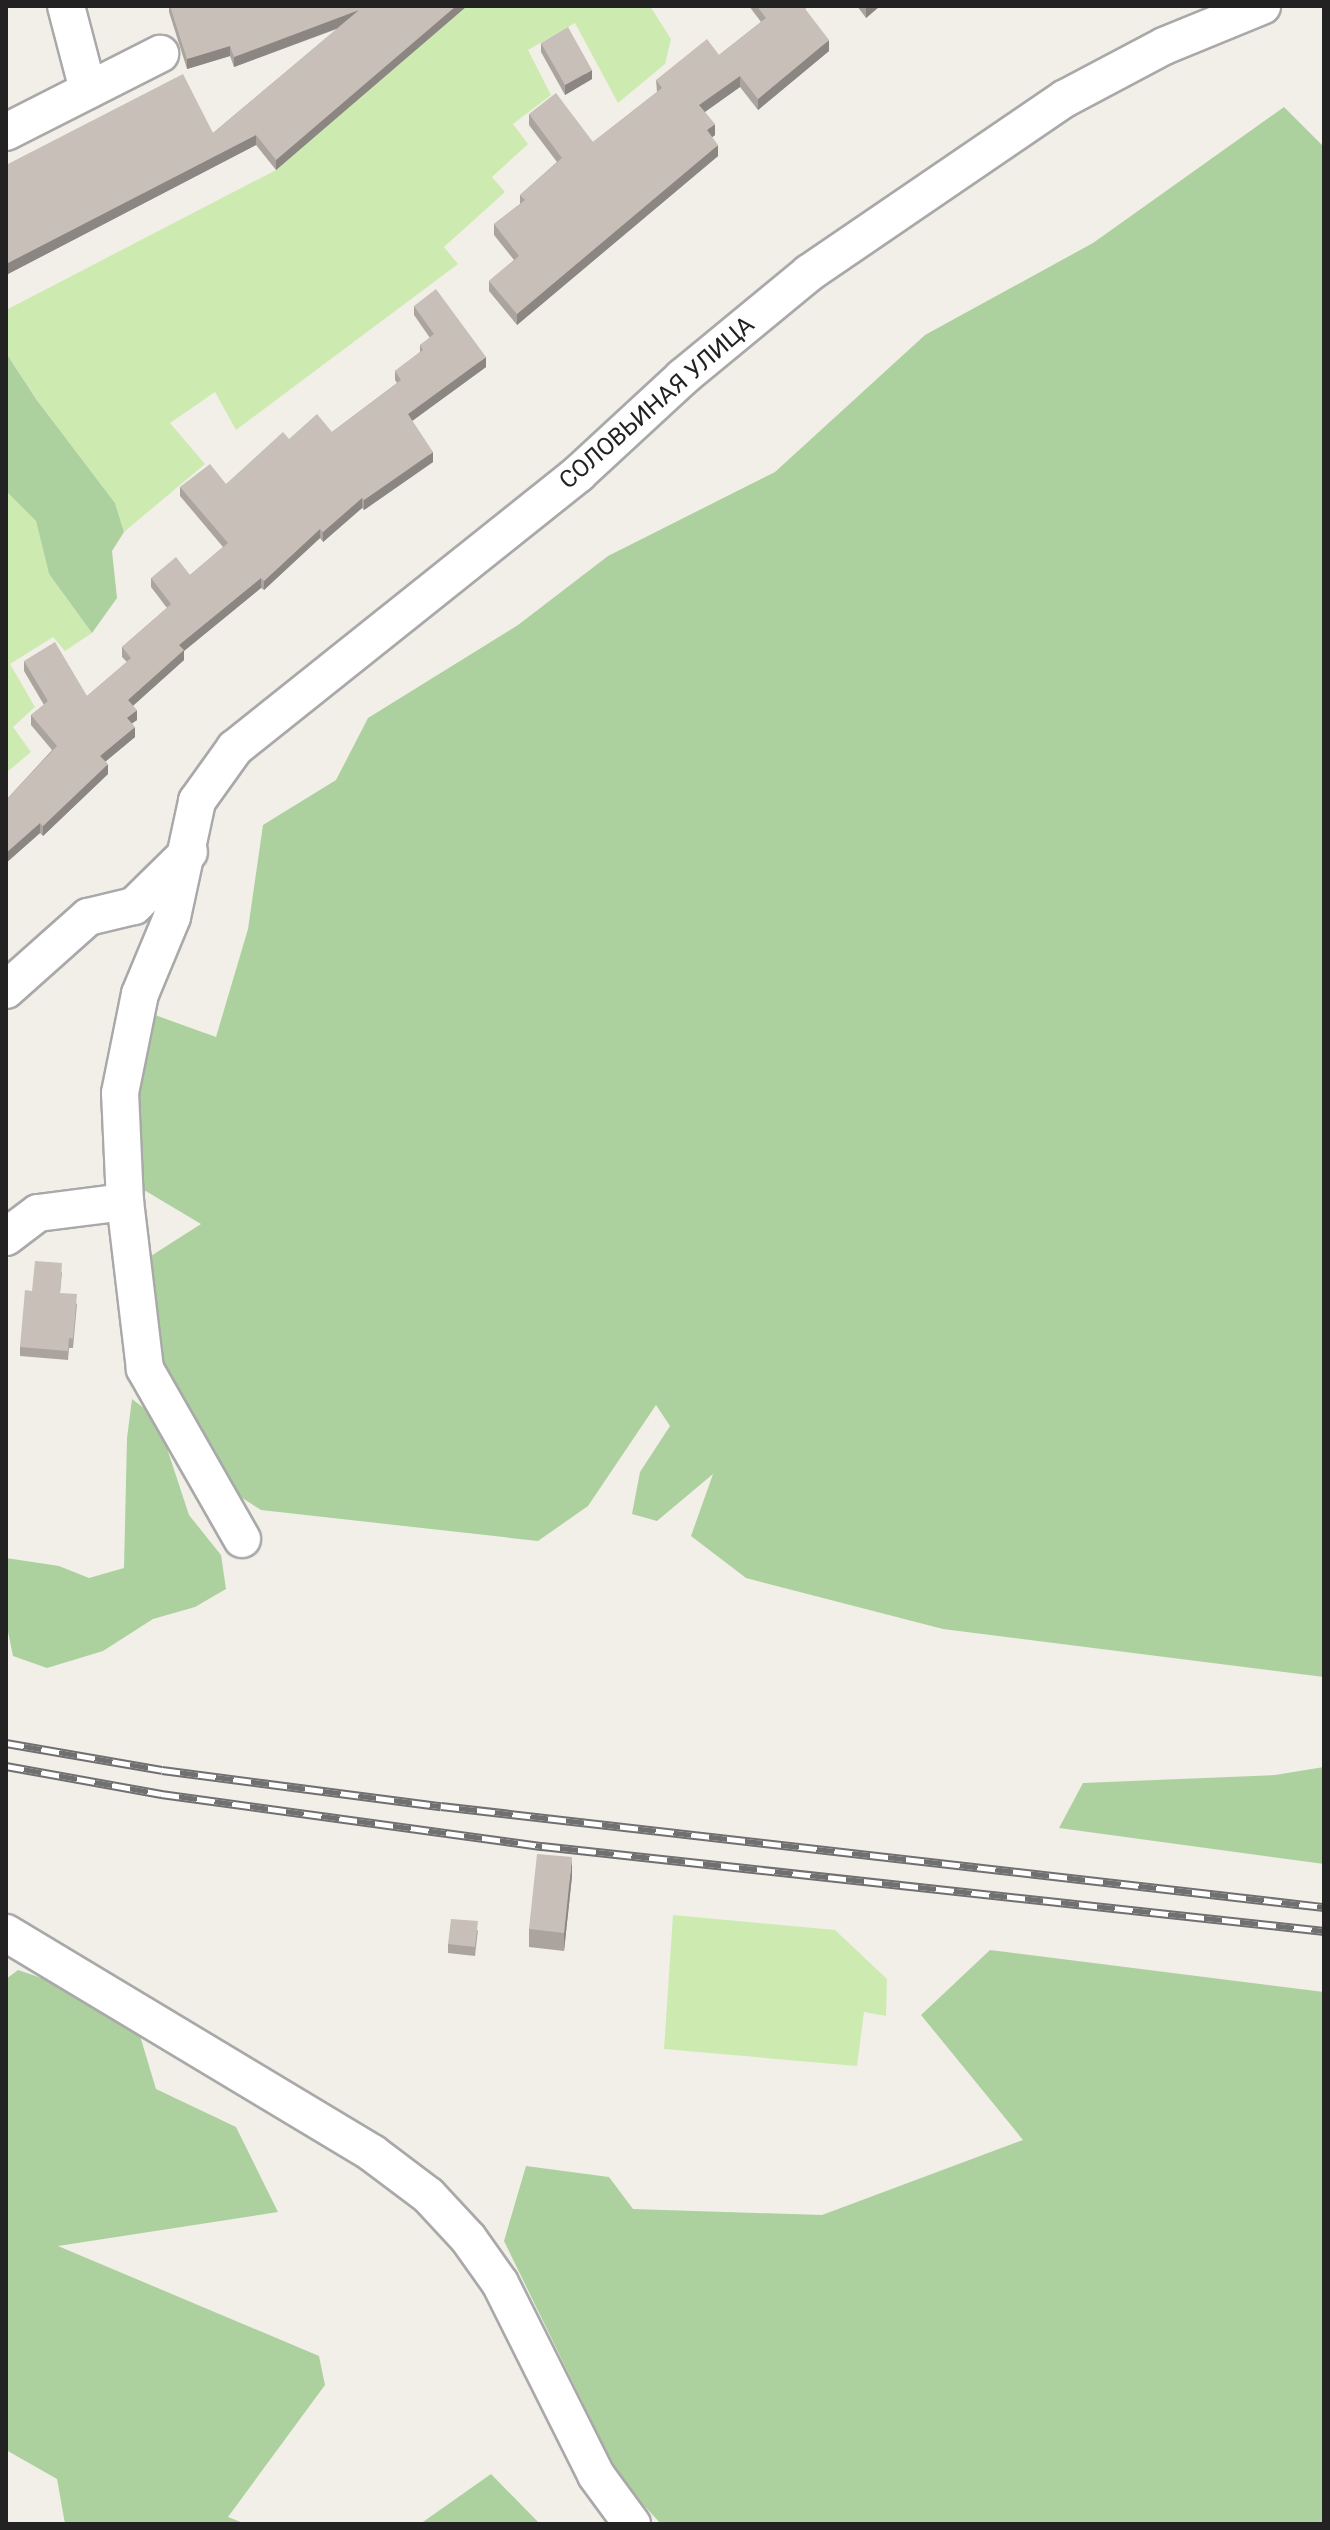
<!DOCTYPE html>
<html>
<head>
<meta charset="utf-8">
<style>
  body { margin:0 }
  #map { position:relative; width:1330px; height:2530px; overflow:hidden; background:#f2efe9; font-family:Roboto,sans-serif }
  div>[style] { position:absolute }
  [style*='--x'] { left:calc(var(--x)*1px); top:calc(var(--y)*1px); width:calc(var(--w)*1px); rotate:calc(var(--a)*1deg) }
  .grass>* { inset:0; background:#cdebb0 }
  .forest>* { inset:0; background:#add19e }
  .roads { filter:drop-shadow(2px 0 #a9a9a9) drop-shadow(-2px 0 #a9a9a9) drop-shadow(0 2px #a9a9a9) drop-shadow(0 -2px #a9a9a9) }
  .minor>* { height:36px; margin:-18px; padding:0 18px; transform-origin:18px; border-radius:18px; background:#fff }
  .rail>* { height:9px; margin-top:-4.5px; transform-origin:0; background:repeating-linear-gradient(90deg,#fff 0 18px,#707070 0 36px); box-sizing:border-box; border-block:2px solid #707070 }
  .wall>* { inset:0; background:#aba49e }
  .shaded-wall>* { inset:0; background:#8b8681 }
  .building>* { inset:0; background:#c7bfb8 }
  span { translate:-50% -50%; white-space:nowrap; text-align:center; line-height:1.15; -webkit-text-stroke:7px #fff; paint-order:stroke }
  .street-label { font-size:24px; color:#222 }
  .frame { position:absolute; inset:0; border:8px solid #222; pointer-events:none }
</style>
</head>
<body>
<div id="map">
  <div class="grass">
    <div style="clip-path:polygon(467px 6px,650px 6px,671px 39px,665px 64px,618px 103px,575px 23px,528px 50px,551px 95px,513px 124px,528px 144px,492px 177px,505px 192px,444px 247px,458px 264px,236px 430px,215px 392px,170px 423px,205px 464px,124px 532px,115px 503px,36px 399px,6px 353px,6px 310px,276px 170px)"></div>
    <div style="clip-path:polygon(6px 491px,36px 521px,49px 574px,92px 633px,65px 651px,53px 637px,10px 664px,35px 707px,13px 727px,31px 752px,6px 773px)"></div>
    <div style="clip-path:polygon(673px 1915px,835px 1930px,887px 1979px,886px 2016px,864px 2012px,857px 2066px,664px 2049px)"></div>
  </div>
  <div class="forest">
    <div style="clip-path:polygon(1284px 107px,1324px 147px,1324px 1677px,943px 1629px,746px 1578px,691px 1536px,713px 1474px,657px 1521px,632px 1514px,640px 1472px,670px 1426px,656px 1405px,588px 1506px,538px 1541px,261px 1510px,220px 1484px,156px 1373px,143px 1261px,201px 1224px,144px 1190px,133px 1081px,155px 1015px,216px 1037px,248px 929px,263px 825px,336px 780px,368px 718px,518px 625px,608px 556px,775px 472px,925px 335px,1093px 243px)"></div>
    <div style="clip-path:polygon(6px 353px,36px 399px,115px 503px,124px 532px,112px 551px,117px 598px,92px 633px,49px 574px,36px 521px,6px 491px)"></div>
    <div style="clip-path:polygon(132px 1399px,157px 1418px,189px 1515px,221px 1555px,226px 1589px,195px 1607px,153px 1619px,103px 1651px,47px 1668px,13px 1656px,6px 1622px,6px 1558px,59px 1566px,89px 1578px,124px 1568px,127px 1438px)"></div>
    <div style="clip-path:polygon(1324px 1767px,1324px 1864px,1059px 1828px,1083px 1783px,1275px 1775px)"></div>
    <div style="clip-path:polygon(990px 1950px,1324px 1992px,1324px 2524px,661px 2524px,620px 2479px,504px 2241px,526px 2166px,609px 2177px,633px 2209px,822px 2215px,1023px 2140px,921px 2015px)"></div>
    <div style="clip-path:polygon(18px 1970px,132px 2009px,156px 2089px,236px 2127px,278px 2212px,58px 2246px,319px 2356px,325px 2385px,228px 2517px,246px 2524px,65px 2524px,57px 2479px,6px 2450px,6px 1979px)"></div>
    <div style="clip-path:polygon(491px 2474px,540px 2524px,420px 2524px)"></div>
  </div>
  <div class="roads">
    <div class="minor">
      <div style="--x:66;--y:6;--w:87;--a:75.3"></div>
      <div style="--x:6;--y:132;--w:173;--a:-26.9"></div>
      <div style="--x:6;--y:990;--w:110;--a:-41.7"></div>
      <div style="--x:88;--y:917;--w:47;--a:-13.4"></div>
      <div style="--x:134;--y:906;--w:77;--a:-44.5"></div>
      <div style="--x:6;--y:1237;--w:40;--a:-37"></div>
      <div style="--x:38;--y:1213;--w:88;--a:-7.2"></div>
      <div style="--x:242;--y:1539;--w:196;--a:-119.7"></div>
      <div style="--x:145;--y:1369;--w:168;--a:-96.8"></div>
      <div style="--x:125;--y:1202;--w:109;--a:-92.6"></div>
      <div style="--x:120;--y:1093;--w:101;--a:-78.6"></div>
      <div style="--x:140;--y:994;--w:83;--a:-67.4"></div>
      <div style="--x:172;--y:917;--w:119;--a:-77.8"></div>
      <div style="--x:197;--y:801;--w:65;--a:-54.4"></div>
      <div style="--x:235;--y:748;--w:439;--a:-38.6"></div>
      <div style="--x:578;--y:474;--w:143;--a:-42.7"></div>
      <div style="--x:683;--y:377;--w:163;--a:-39.5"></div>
      <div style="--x:809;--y:273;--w:309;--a:-34.3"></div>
      <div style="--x:1064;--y:99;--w:113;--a:-27.9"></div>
      <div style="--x:1164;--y:46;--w:106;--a:-22.2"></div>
      <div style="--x:6;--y:1933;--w:427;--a:31"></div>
      <div style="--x:372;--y:2153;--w:70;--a:36.9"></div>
      <div style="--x:428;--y:2195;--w:59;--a:47.1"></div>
      <div style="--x:468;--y:2238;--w:55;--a:54.6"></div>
      <div style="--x:500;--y:2283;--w:215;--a:63.4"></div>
      <div style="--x:596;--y:2475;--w:61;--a:53.7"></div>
    </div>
  </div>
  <div class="rail">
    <div style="--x:6;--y:1743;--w:158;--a:9.8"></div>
    <div style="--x:162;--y:1770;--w:281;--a:7.4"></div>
    <div style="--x:441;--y:1806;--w:889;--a:6.53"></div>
    <div style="--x:6;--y:1766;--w:158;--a:10.2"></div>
    <div style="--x:161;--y:1794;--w:385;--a:7.8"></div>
    <div style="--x:542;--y:1846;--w:787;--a:6.2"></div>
  </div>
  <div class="wall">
    <div style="clip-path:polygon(169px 6px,467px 6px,276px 170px,256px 145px,6px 275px,6px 165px,213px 133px,337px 29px,234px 67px,230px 56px,187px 69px,169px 12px)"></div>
    <div style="clip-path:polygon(749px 6px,808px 6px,805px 9px,829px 51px,758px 110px,740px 87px,705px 112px,715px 135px,712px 137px,718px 156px,517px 325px,489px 291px,489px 281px,514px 260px,494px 235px,494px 224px,520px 204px,520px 195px,557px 162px,529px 125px,529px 114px,593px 142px,657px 92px,656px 80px,719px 55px,761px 22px)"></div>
    <div style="clip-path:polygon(857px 6px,880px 6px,866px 18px)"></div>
    <div style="clip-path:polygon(541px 43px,592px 79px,565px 95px,541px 52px)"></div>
    <div style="clip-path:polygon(414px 306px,486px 367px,412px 421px,433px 462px,364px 510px,362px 508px,323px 542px,320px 538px,264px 590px,261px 588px,184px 651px,184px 660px,133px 706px,137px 720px,132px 723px,135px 737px,105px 762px,108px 774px,43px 836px,40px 833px,6px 863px,6px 800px,52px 750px,31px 725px,31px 715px,44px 705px,24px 671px,24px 661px,87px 696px,127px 662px,122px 657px,122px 647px,167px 608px,151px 587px,151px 578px,190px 575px,223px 547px,180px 496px,180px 487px,226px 484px,289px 439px,332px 432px,397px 383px,395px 380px,395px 371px,420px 352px,420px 345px,430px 338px,414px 315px)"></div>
    <div style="clip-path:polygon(62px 1272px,60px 1293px,77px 1304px,73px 1348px,69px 1348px,68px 1360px,20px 1356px,20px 1347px,32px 1291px)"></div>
    <div style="clip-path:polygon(572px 1876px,564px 1951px,529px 1947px,529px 1929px)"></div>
    <div style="clip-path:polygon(478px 1930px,475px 1956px,448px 1953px,448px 1944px)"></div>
  </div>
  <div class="shaded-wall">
    <div style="clip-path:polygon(456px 6px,467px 6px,276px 170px,276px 160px)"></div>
    <div style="clip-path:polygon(866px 6px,880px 6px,866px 18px)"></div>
    <div style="clip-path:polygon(359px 10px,359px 20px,234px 67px,234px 57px)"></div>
    <div style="clip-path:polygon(829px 40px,829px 51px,758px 110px,758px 99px)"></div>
    <div style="clip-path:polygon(230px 46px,230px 56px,187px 69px,187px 59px)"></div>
    <div style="clip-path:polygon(592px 70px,592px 79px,565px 95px,565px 85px)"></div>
    <div style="clip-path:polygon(740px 76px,740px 87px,699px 116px,699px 105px)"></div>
    <div style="clip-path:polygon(715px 124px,715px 135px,707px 141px,707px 130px)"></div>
    <div style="clip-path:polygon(256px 135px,256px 145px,6px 275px,6px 264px)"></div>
    <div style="clip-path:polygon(718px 145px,718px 156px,517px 325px,517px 314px)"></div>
    <div style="clip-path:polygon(486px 357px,486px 367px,408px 424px,408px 414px)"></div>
    <div style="clip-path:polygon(433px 452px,433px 462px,364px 510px,364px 500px)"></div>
    <div style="clip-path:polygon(362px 498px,362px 508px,323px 542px,323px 532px)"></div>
    <div style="clip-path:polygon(320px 529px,320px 538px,264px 590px,264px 581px)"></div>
    <div style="clip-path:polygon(261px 578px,261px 588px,184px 651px,184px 660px,128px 710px,128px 700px,179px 645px)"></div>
    <div style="clip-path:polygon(137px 710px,137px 720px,127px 727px,127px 718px)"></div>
    <div style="clip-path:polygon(135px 727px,135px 737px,100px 766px,100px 756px)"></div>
    <div style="clip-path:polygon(108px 764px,108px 774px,43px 836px,43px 826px)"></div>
    <div style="clip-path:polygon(40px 823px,40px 833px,6px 863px,6px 853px)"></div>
    <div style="clip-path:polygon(572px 1857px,572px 1876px,564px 1951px,564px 1933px)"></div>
  </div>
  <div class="building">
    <div style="clip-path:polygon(170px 6px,456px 6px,276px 160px,256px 135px,6px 264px,6px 165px,183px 74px,213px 133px,359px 10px,234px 57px,230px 46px,187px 59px)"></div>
    <div style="clip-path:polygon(757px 6px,803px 6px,829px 40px,758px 99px,740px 76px,699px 105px,715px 124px,707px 130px,718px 145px,517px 314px,489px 281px,519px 256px,494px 224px,525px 200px,520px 195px,562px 158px,529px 114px,556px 93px,593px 142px,662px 88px,656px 80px,707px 39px,719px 55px,766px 18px)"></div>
    <div style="clip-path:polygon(568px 27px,592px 70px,565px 85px,541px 43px)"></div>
    <div style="clip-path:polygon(436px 289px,486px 357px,408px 414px,433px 452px,364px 500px,362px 498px,323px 532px,320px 529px,264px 581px,261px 578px,179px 645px,184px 650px,128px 700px,137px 710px,127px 718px,135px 727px,100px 756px,108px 764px,43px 826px,40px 823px,6px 853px,6px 800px,57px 746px,31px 715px,48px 701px,24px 661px,55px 642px,87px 696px,131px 658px,122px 647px,171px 604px,151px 578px,176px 557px,190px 575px,228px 543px,180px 487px,210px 464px,226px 484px,283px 432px,289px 439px,317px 414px,332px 432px,401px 380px,395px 371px,423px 350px,420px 345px,434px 334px,414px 306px)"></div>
    <div style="clip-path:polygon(35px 1261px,62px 1263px,60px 1293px,77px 1294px,73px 1339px,69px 1338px,68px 1351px,20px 1347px,25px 1290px,32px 1291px)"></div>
    <div style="clip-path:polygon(537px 1854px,572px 1857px,564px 1933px,529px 1929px)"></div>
    <div style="clip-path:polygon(451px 1919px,478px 1921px,475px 1947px,448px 1944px)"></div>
  </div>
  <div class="street-label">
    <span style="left:657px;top:403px;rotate:-41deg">СОЛОВЬИНАЯ УЛИЦА</span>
  </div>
  <div class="frame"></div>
</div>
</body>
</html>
